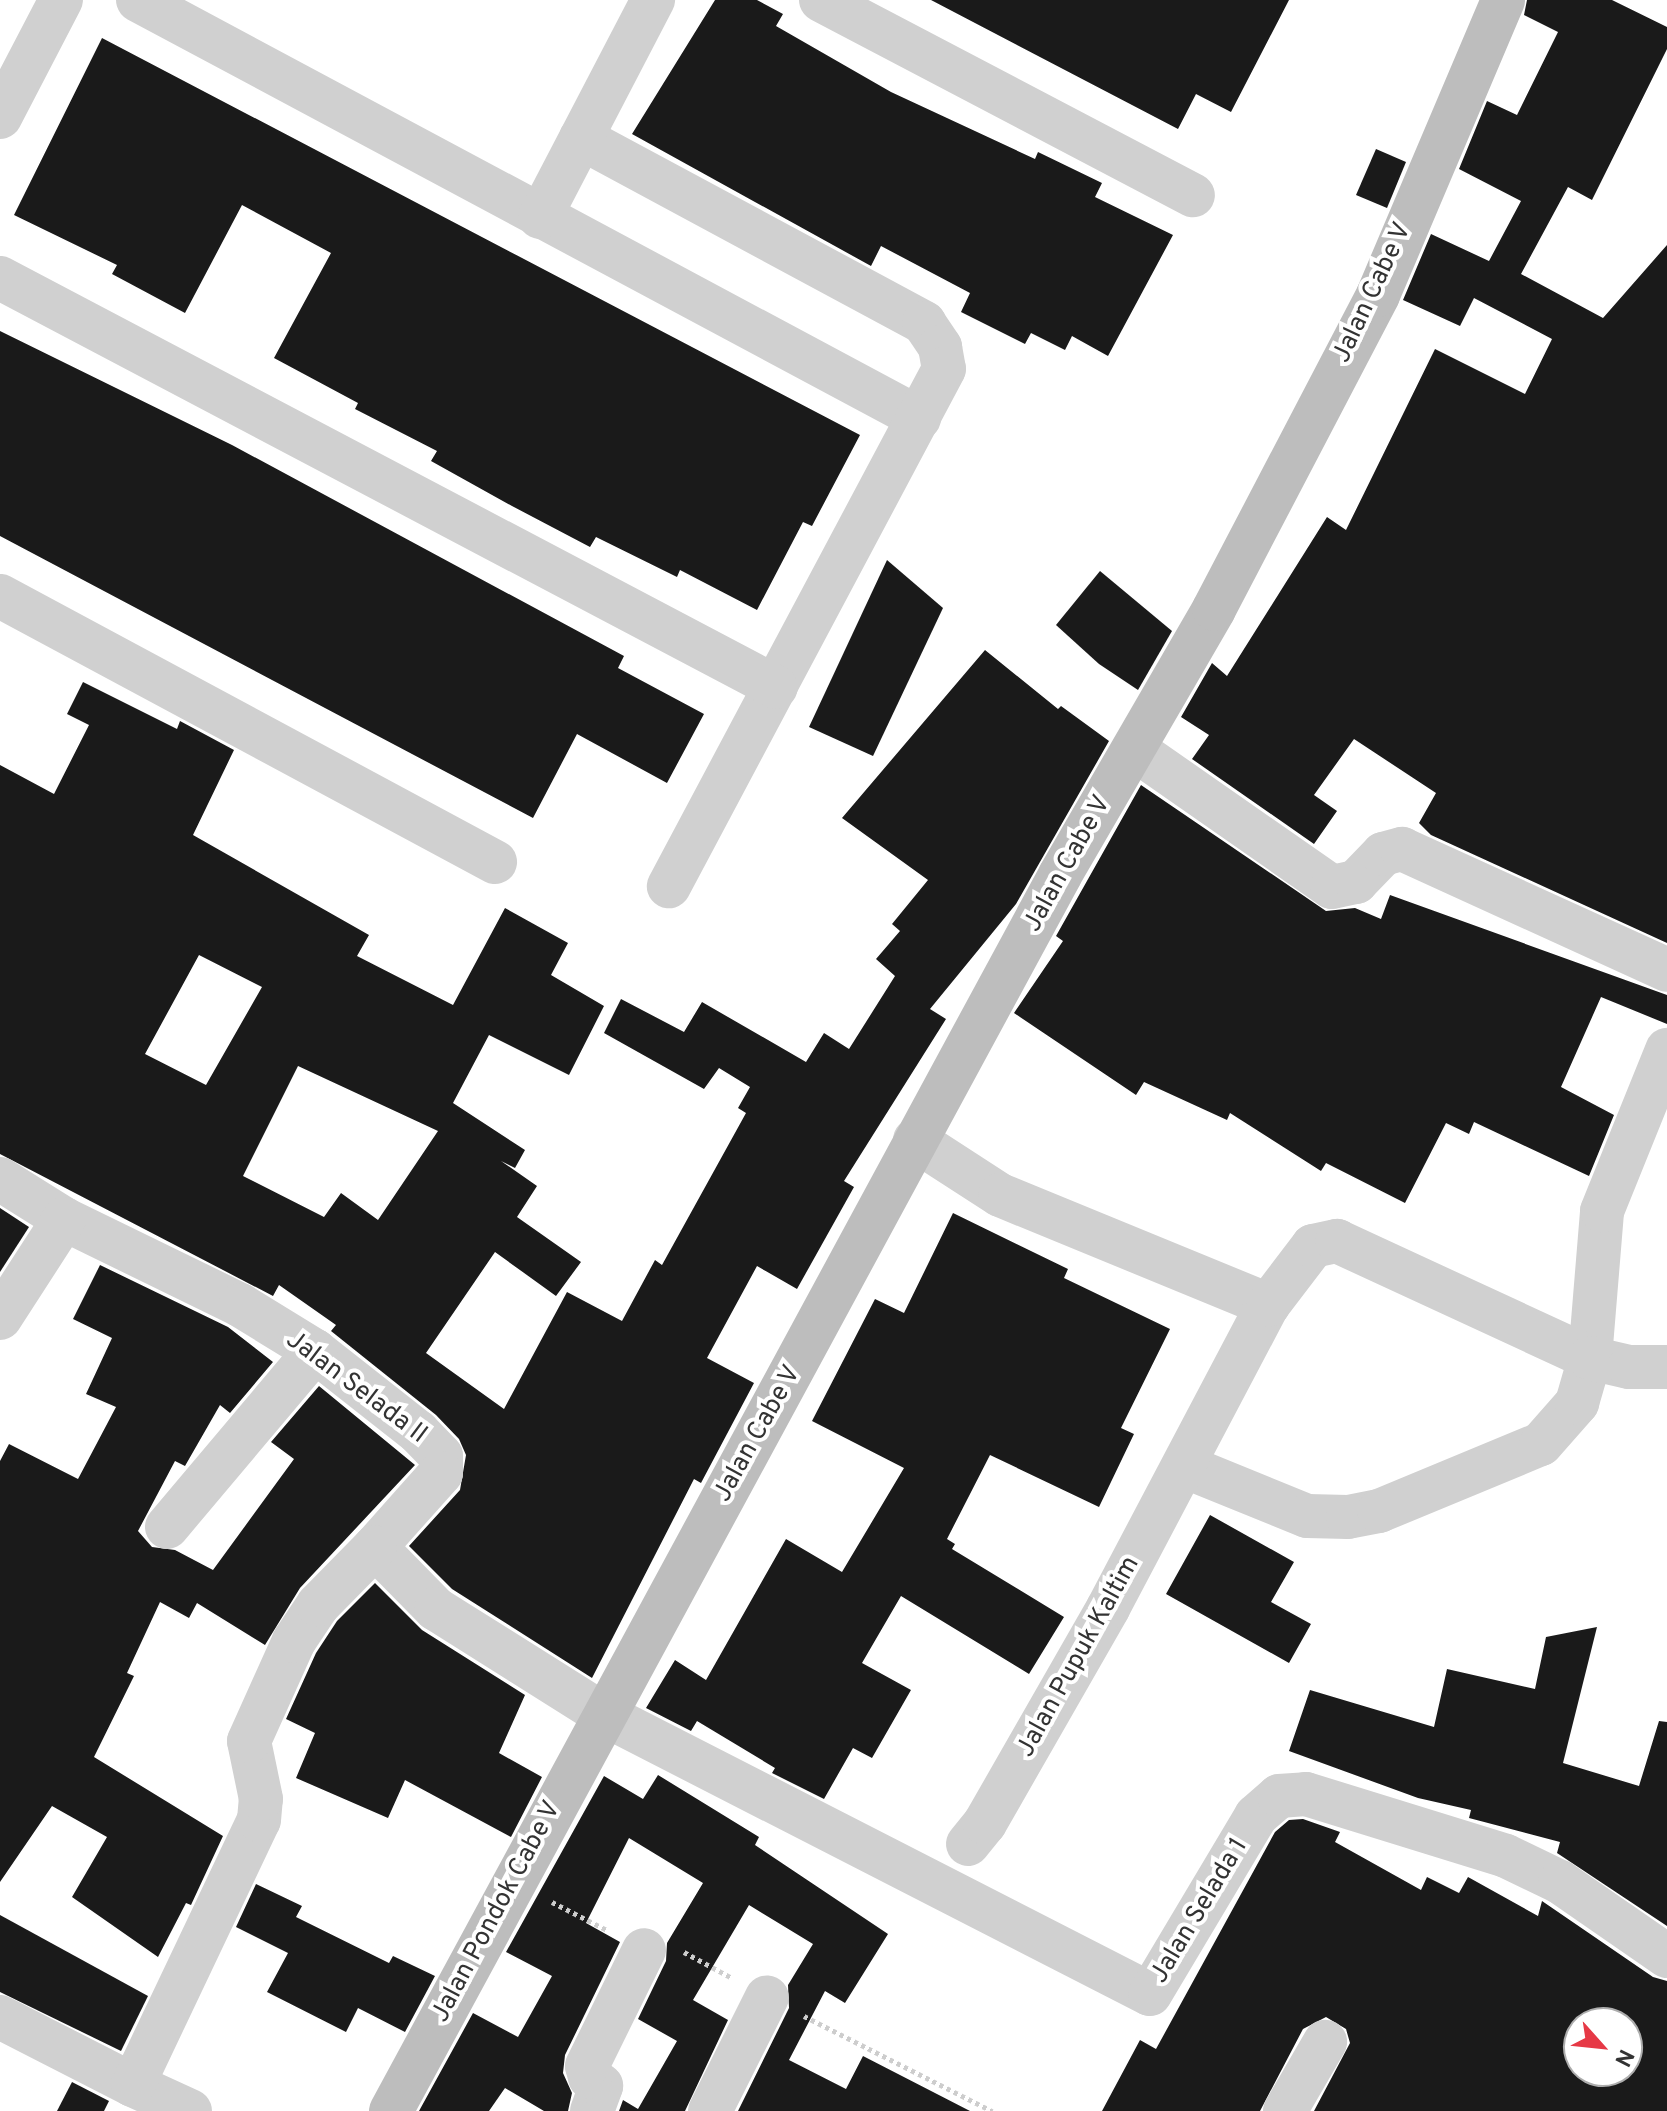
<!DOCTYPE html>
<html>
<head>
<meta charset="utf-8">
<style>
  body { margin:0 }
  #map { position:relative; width:1667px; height:2111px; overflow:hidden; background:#fff; font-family:Overpass,sans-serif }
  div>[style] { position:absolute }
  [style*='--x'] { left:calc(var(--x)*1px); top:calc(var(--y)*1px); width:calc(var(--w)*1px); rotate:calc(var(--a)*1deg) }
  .building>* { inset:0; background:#1a1a1a }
  .path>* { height:5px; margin-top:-2.5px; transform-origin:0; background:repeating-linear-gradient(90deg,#cdcdcd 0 4px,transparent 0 8px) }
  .street>* { height:44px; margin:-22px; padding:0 22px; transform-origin:22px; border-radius:22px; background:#d0d0d0 }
  .secondary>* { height:44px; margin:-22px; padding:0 22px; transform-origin:22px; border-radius:22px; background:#bdbdbd }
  span { translate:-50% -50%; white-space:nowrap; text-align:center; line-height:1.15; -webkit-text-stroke:8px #fff; paint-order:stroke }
  .street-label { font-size:26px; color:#333 }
  .north { position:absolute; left:1563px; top:2007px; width:80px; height:80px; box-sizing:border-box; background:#fff; border:2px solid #adadad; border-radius:50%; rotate:117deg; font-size:22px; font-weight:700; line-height:32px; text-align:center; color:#333 }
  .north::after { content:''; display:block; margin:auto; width:28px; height:36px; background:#e63946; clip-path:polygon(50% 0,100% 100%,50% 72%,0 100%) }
</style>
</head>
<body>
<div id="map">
  <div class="building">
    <div style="clip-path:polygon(715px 0,757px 0,783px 14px,776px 26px,891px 92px,1035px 159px,1038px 152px,1102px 183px,1095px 197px,1173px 235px,1108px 356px,1072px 336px,1065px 350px,1031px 333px,1025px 344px,961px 312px,970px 293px,881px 246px,871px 266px,632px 134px)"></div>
    <div style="clip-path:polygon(931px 0,1289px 0,1231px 112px,1196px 94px,1178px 129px)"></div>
    <div style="clip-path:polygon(1527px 0,1612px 0,1667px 27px,1667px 49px,1592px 200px,1568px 187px,1521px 274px,1603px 318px,1667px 245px,1667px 943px,1431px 835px,1419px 823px,1436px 793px,1354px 739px,1314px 795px,1337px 811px,1314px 844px,1192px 759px,1209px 735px,1181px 717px,1212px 663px,1227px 676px,1327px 517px,1346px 530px,1435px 349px,1525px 394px,1552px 339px,1474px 298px,1460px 326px,1403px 300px,1431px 234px,1489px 261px,1521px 201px,1459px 169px,1487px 101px,1517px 115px,1558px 32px,1524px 15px)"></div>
    <div style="clip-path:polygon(102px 38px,860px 435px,812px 526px,803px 522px,757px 610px,680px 570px,677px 577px,596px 537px,590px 547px,512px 506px,431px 461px,437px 451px,355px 409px,358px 403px,274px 358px,331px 253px,242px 205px,185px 313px,112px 274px,117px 265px,14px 215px)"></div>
    <div style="clip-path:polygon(1376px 149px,1406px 162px,1387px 208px,1356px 195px)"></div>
    <div style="clip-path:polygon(0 331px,232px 445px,624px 656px,618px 668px,704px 714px,667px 783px,577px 734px,533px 818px,0 536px)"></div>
    <div style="clip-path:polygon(887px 560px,943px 608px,873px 756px,809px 727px)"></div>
    <div style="clip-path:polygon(1100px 571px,1172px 631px,1138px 690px,1099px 664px,1056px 625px)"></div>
    <div style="clip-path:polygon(evenodd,985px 650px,1058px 709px,1061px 706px,1109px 741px,1016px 904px,930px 1009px,946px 1019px,844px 1181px,854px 1187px,797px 1289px,757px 1266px,707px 1358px,754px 1383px,701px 1483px,694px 1479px,592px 1678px,452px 1589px,409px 1546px,460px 1490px,466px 1455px,459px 1439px,436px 1415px,331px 1331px,336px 1325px,279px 1285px,273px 1296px,0 1154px,0 765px,54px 794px,89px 725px,67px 714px,83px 682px,177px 729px,180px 721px,234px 750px,193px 835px,369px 935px,357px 956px,453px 1005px,505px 908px,568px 943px,551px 975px,604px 1006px,569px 1075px,489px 1035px,453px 1103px,525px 1150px,515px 1168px,501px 1161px,537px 1186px,517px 1217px,581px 1262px,556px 1296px,495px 1252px,426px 1353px,504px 1409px,567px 1292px,622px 1321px,655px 1260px,662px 1265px,746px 1113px,738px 1108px,750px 1087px,719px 1068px,704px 1089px,604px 1033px,621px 999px,684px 1032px,702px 1002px,806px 1062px,824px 1033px,849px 1049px,895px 976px,876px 959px,900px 931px,892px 924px,928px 880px,842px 818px,985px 650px,199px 955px,262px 987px,206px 1085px,145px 1054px,199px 955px,985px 650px,298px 1066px,438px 1131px,378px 1220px,341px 1193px,324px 1217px,243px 1176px,298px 1066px)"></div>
    <div style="clip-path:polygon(1141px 785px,1326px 911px,1355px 908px,1381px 919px,1390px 895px,1667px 995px,1667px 1024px,1601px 997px,1561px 1087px,1614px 1115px,1589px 1176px,1474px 1122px,1469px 1134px,1446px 1123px,1405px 1203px,1326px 1163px,1321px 1171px,1230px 1113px,1227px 1120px,1144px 1082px,1136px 1095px,1014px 1013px,1063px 941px,1056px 936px)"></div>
    <div style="clip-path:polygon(0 1208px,29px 1227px,0 1272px)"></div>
    <div style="clip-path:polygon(953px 1213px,1068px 1269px,1064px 1278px,1170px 1329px,1121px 1428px,1134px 1434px,1099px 1507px,990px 1455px,947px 1539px,955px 1544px,952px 1549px,1064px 1617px,1029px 1674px,901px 1596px,862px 1663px,911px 1690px,872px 1758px,853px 1748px,824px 1799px,772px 1773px,775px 1768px,697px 1721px,691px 1731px,646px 1708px,675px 1660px,706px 1680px,786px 1539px,842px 1572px,904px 1468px,812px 1421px,875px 1299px,904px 1313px)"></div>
    <div style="clip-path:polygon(100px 1265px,228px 1327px,273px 1362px,230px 1413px,220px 1405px,185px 1466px,175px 1461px,138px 1531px,152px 1547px,175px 1550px,213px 1570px,294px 1459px,271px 1442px,319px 1386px,415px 1465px,300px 1588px,265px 1645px,197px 1603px,189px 1618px,160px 1602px,127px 1673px,134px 1676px,94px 1757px,223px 1836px,191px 1905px,186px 1903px,158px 1957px,72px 1897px,107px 1837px,52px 1806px,0 1882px,0 1461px,9px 1444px,78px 1479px,116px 1407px,86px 1394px,112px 1338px,73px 1319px)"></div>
    <div style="clip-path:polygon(1210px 1515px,1294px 1562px,1271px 1602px,1311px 1624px,1289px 1663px,1166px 1594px)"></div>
    <div style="clip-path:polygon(375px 1583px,422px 1630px,525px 1695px,499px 1753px,542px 1777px,511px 1837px,405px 1780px,388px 1818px,296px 1778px,315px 1733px,286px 1719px,316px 1653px,337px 1621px)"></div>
    <div style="clip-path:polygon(1597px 1627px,1563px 1763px,1639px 1786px,1659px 1721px,1667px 1722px,1667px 1926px,1557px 1853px,1560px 1842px,1469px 1818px,1471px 1810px,1418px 1798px,1289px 1751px,1310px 1690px,1434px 1727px,1447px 1669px,1535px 1689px,1546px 1637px)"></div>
    <div style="clip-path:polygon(658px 1775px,759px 1837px,755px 1845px,888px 1934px,845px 2003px,825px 1991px,789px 2060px,846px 2089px,863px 2056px,970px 2111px,738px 2111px,789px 2008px,788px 1985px,813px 1944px,749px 1905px,693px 2000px,728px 2020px,685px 2111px,619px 2111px,623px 2100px,638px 2109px,677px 2041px,638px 2019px,666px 1961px,667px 1943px,703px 1883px,629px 1838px,586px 1923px,620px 1942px,565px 2055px,563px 2073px,572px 2093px,568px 2111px,544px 2111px,505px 2088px,489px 2111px,419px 2111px,473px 2013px,518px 2037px,552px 1976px,506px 1952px,604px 1776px,643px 1799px)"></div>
    <div style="clip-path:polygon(evenodd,1303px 1819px,1340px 1832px,1335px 1842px,1421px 1890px,1427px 1877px,1459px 1893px,1468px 1877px,1538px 1916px,1542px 1901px,1653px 1977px,1667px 1981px,1667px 2111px,1314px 2111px,1350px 2043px,1346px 2029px,1326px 2017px,1303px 2029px,1260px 2111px,1102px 2111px,1140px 2040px,1156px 2049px,1275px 1832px,1289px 1820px,1303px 1819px,1579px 2023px,1627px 2023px,1627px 2071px,1579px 2071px,1579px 2023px)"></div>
    <div style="clip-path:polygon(256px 1884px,302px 1906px,296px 1917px,389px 1963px,393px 1956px,435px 1976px,405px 2032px,358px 2008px,346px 2032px,267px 1992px,288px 1953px,236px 1927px)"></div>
    <div style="clip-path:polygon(0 1915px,148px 1996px,121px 2051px,0 1992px)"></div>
    <div style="clip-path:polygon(72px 2082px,109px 2101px,104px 2111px,57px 2111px)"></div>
  </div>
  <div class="path">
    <div style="--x:552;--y:1902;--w:62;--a:27"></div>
    <div style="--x:684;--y:1952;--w:55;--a:28.4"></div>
    <div style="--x:804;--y:2016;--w:211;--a:26.8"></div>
  </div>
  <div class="street">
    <div style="--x:138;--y:0;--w:886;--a:28.16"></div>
    <div style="--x:821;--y:0;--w:420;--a:27.7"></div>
    <div style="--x:0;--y:117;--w:132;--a:-62.5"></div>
    <div style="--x:581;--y:138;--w:390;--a:28.3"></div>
    <div style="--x:924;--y:323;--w:29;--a:56"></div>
    <div style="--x:940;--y:347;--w:22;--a:80"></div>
    <div style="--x:944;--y:369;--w:586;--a:118.01"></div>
    <div style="--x:540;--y:217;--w:245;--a:-62.5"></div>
    <div style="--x:0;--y:278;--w:877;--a:27.79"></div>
    <div style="--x:0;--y:596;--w:562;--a:28.25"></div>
    <div style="--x:1134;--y:749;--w:241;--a:34.9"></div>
    <div style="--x:1332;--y:887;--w:25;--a:-12"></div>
    <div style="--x:1356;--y:882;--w:39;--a:-46"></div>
    <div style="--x:1383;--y:854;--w:20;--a:-15"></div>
    <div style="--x:1402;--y:849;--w:291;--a:24.5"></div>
    <div style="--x:915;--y:1140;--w:101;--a:32.9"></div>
    <div style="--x:1000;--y:1195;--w:290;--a:22.3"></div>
    <div style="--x:0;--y:1179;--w:75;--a:32"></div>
    <div style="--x:64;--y:1219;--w:196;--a:26"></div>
    <div style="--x:240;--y:1305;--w:88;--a:31.5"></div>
    <div style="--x:315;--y:1351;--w:131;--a:38.2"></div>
    <div style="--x:418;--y:1432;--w:33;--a:46"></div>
    <div style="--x:441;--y:1456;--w:17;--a:90"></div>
    <div style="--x:441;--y:1473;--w:99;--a:131.7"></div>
    <div style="--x:375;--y:1547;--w:87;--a:45.5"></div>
    <div style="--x:436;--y:1609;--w:197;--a:32.2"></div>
    <div style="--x:603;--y:1714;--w:614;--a:27.11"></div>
    <div style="--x:1150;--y:1994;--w:207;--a:-59.2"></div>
    <div style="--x:1256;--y:1816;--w:30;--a:-41"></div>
    <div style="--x:1279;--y:1796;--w:27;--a:-4"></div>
    <div style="--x:1306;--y:1794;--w:209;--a:17.2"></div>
    <div style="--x:1506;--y:1856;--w:60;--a:25.7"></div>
    <div style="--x:1560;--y:1882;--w:130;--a:34.7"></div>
    <div style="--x:0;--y:1318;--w:118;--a:-57.1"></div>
    <div style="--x:1184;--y:1466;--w:133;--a:22.1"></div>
    <div style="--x:1307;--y:1516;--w:41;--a:1.4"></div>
    <div style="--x:1348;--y:1517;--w:32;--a:-11"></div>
    <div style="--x:1379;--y:1511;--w:175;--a:-22.5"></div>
    <div style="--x:1541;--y:1444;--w:55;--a:-48.7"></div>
    <div style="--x:1577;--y:1403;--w:47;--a:-73.9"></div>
    <div style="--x:1590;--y:1358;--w:147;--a:-85.3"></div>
    <div style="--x:1602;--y:1211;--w:174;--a:-68"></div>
    <div style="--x:167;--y:1527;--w:230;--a:-49.9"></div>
    <div style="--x:968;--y:1844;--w:27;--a:-51"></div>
    <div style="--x:985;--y:1823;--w:248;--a:-60.2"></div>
    <div style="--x:1108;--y:1608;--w:343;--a:-62.2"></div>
    <div style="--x:1268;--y:1305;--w:74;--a:-52.7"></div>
    <div style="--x:1313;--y:1246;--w:25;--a:-12"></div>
    <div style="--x:1337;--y:1241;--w:279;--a:24.8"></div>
    <div style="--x:1590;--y:1358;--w:40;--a:13"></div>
    <div style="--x:1629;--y:1367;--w:38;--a:0"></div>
    <div style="--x:0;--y:2017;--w:149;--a:27.1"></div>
    <div style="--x:190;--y:2111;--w:63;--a:-155.5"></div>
    <div style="--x:133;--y:2085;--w:293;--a:-64.6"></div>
    <div style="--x:259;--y:1820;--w:21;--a:-85"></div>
    <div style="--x:261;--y:1799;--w:59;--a:-101.7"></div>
    <div style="--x:249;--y:1741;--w:110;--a:-65.8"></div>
    <div style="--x:294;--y:1641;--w:43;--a:-56.3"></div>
    <div style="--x:318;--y:1605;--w:81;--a:-45.5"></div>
    <div style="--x:592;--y:2111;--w:27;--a:-70"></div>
    <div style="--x:601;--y:2086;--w:14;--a:-141"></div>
    <div style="--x:590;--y:2077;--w:11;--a:-105"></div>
    <div style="--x:587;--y:2066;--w:129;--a:-63.8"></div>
    <div style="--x:710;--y:2111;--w:127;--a:-63.4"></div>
    <div style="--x:1285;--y:2111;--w:80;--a:-59.9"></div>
  </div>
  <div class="secondary">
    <div style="--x:391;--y:2111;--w:1405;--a:-61.57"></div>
    <div style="--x:1060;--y:875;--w:307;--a:-59.9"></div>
    <div style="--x:1214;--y:609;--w:354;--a:-62.4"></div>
    <div style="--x:1378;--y:295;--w:320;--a:-67"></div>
  </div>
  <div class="street-label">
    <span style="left:1373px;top:293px;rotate:-65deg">Jalan Cabe V</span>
    <span style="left:1068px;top:864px;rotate:-61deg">Jalan Cabe V</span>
    <span style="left:356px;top:1388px;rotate:37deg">Jalan Selada II</span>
    <span style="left:758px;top:1434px;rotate:-61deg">Jalan Cabe V</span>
    <span style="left:1079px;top:1657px;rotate:-61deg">Jalan Pupuk Kaltim</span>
    <span style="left:1200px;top:1911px;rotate:-59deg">Jalan Selada 1</span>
    <span style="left:497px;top:1912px;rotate:-62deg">Jalan Pondok Cabe V</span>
  </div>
  <div class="north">N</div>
</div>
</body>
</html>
